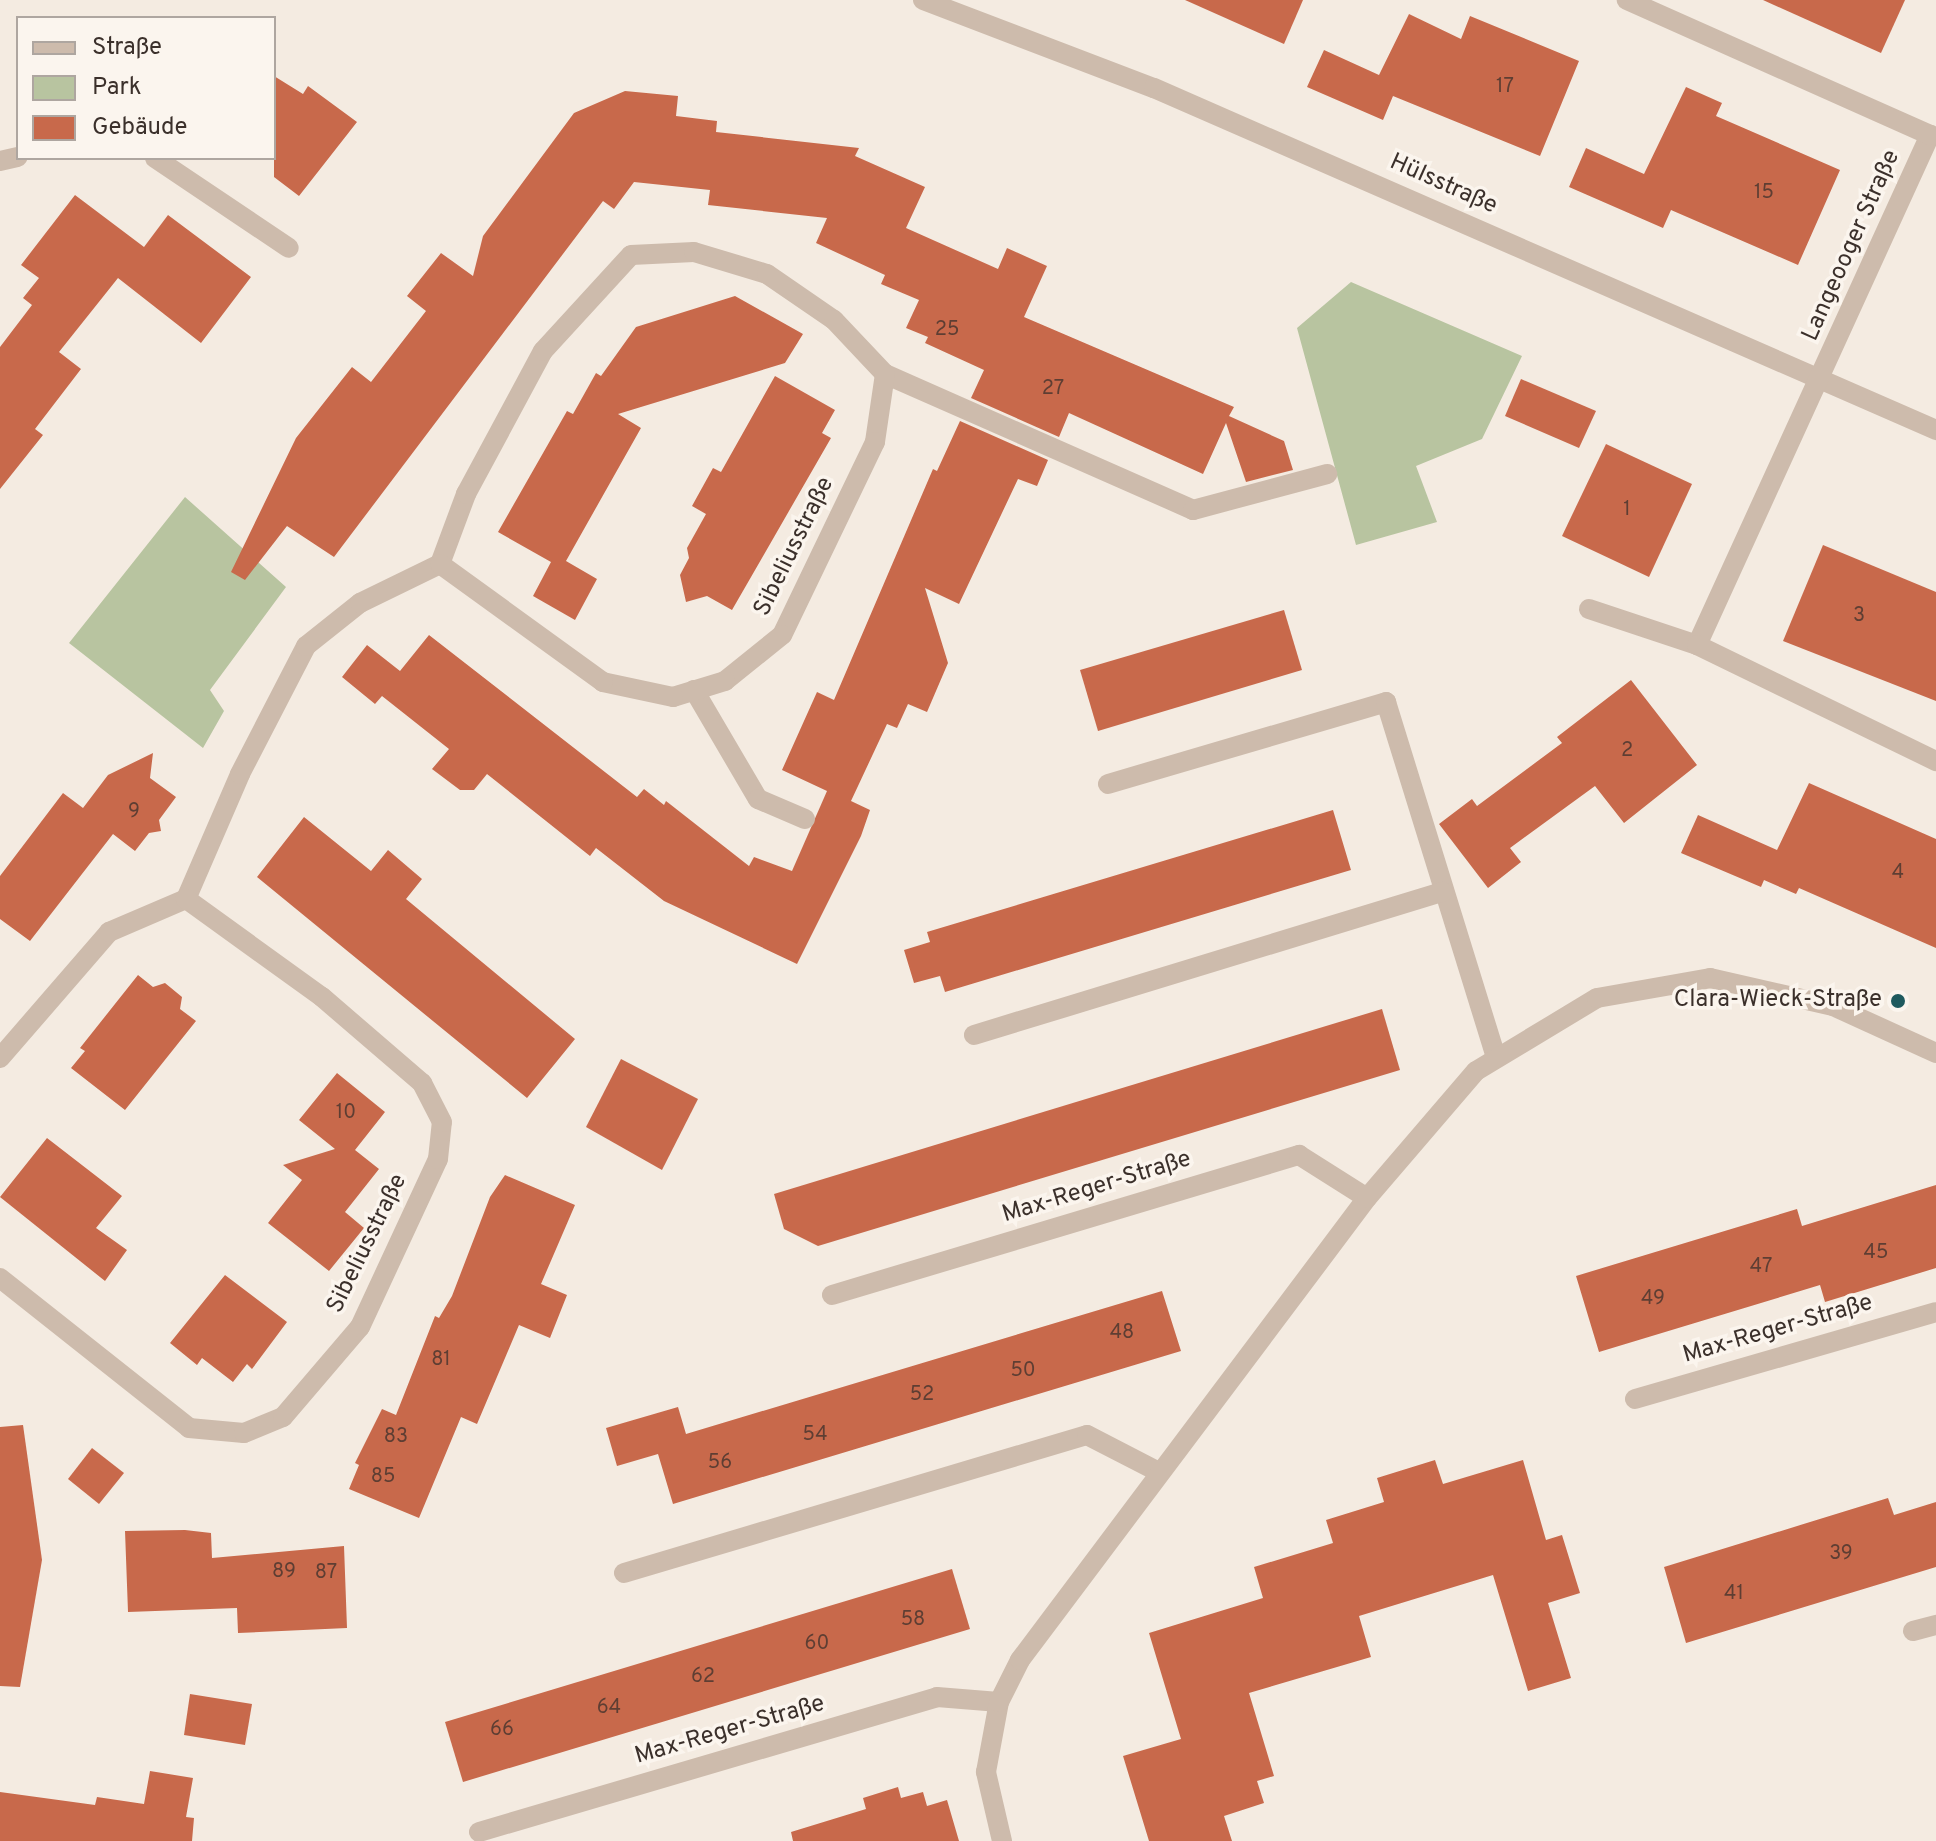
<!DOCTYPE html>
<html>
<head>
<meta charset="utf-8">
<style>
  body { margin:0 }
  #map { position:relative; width:1936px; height:1841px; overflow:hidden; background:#f4ebe1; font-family:Overpass,sans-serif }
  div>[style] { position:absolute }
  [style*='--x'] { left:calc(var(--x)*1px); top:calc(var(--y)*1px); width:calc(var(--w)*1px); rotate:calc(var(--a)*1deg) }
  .green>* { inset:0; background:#b8c4a0 }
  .building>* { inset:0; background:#c8694b }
  .minor>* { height:20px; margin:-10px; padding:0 10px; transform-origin:10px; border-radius:10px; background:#cdbbac }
  .dots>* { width:22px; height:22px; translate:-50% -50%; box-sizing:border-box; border:4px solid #fbf5ee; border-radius:50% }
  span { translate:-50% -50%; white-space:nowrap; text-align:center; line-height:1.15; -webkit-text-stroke:7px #fbf5ee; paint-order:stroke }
  .number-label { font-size:20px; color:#5e3e33 }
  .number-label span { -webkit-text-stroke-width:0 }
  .street-label { font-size:24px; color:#3b302b }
  .poi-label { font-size:24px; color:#3b302b }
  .right { translate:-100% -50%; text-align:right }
  .legend { position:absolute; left:16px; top:16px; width:260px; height:144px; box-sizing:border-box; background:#fbf5ee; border:2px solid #aea6a0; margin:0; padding:10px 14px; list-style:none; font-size:24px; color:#3b302b }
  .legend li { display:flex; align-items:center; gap:16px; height:40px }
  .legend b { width:40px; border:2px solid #aea6a0 }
</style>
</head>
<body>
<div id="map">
  <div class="green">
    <div style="clip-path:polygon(1351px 282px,1522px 356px,1482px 439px,1416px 466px,1437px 522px,1356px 545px,1297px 328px)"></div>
    <div style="clip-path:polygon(185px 497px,286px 587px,210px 690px,224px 711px,203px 748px,69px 643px)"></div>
  </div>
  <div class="building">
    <div style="clip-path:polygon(1185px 0,1303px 0,1284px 44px)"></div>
    <div style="clip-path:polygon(1763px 0,1905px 0,1881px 53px)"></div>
    <div style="clip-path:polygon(1409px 14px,1461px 39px,1470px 16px,1579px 61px,1540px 156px,1393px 96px,1383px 120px,1307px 87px,1324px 50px,1379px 75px)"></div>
    <div style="clip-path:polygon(274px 76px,303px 94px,308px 86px,357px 122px,299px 196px,274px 177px)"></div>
    <div style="clip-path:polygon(1686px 87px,1722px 103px,1716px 116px,1840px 170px,1798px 265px,1671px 210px,1663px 228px,1569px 187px,1586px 148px,1644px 174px)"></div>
    <div style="clip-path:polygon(625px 91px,678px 96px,676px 116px,717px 121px,716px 132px,859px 148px,855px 156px,925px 187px,906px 228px,998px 269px,1007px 248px,1047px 266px,1024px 317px,1234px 407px,1229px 416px,1284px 441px,1293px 470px,1246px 482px,1226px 423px,1203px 474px,1069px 413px,1059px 437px,971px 398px,984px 370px,925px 343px,928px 337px,906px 328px,919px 300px,881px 284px,885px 275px,816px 243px,827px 218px,708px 205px,710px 190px,634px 182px,614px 209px,603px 201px,334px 557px,287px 526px,245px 580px,231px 572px,296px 438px,352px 367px,371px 382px,426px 311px,407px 296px,441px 253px,473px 276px,483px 236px,574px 113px)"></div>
    <div style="clip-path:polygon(75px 195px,144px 247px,168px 215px,251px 277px,201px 343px,118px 278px,59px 352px,81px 369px,35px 429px,43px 435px,0 489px,0 347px,32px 305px,23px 298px,39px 278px,21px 265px)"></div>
    <div style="clip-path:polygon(735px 296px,803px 334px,785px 363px,618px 414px,641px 428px,566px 561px,597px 579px,575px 620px,533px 596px,551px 562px,498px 532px,567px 411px,573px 414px,596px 373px,601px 376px,636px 327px)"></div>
    <div style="clip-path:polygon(775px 376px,835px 410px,822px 433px,831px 438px,732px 610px,707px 596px,686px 602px,680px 575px,689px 558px,687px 548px,706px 514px,692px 506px,713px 468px,721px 472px)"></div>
    <div style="clip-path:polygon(1521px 379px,1596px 411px,1579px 448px,1505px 416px)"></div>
    <div style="clip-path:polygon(960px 421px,1048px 460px,1037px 486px,1018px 479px,959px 604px,925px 588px,948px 663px,927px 712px,908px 704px,897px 728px,887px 724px,851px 801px,870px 810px,861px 836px,797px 964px,664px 901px,596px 848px,590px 856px,487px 774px,474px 790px,460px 790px,432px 769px,449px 749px,382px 696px,375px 704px,342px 677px,367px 645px,400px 671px,429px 635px,637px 797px,644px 789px,664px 805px,666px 801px,749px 866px,754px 857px,792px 871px,827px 791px,782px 770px,817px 692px,834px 700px,933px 469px,937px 471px)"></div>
    <div style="clip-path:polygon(1606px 444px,1692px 484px,1649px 577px,1562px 536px)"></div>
    <div style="clip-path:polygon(1823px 545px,1936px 592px,1936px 701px,1783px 641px)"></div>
    <div style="clip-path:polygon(1284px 610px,1302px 670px,1098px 731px,1080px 670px)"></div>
    <div style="clip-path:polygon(1631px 680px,1697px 765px,1624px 823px,1595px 786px,1510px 848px,1521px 862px,1488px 888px,1439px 824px,1472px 799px,1477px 806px,1562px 743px,1557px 737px)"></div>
    <div style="clip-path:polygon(153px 753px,150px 778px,176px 797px,159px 820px,161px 831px,149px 833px,135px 851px,113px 834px,30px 941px,0 919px,0 876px,63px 793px,83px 808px,108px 775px)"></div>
    <div style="clip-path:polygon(1809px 783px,1936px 839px,1936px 948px,1799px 888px,1796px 894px,1764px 880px,1761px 887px,1681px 853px,1698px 815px,1777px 850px)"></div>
    <div style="clip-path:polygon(1333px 810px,1351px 870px,945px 992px,940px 976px,914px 983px,904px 950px,930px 942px,927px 932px)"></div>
    <div style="clip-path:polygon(304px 817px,371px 871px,388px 850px,422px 879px,406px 899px,575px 1039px,527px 1098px,257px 877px)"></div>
    <div style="clip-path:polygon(138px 975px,153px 987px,165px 983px,182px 997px,180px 1009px,196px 1021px,125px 1110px,71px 1068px,85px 1051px,80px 1048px)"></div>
    <div style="clip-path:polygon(1382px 1009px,1400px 1070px,818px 1246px,784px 1229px,774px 1194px)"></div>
    <div style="clip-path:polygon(621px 1059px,698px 1099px,662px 1170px,586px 1127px)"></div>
    <div style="clip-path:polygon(337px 1073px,385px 1112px,355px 1150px,379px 1169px,345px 1212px,364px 1228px,329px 1271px,268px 1223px,302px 1180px,283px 1165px,335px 1149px,299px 1120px)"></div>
    <div style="clip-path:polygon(47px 1138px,122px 1196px,96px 1228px,127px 1250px,105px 1281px,0 1197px)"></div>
    <div style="clip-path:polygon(505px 1175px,575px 1205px,541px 1284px,567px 1295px,550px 1338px,519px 1325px,477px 1424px,461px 1417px,419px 1518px,349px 1489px,359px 1465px,355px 1463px,382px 1409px,396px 1415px,435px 1316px,439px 1318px,452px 1296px,490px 1197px)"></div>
    <div style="clip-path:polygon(1936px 1185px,1936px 1268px,1825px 1302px,1820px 1285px,1599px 1352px,1576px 1276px,1797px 1209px,1802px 1226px)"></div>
    <div style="clip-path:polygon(225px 1275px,287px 1322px,252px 1369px,247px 1364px,233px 1382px,202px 1358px,197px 1365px,170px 1343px)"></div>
    <div style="clip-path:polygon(1162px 1291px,1181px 1351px,673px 1504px,658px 1454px,617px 1466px,606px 1428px,678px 1407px,686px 1434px)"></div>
    <div style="clip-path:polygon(23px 1425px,42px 1560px,20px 1687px,0 1686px,0 1427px)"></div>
    <div style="clip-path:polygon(92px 1448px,124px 1473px,99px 1504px,68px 1479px)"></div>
    <div style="clip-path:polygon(1435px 1460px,1443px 1484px,1523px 1460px,1546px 1540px,1562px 1535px,1580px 1593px,1548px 1603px,1571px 1678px,1528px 1691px,1493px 1575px,1359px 1616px,1371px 1657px,1249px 1693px,1274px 1776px,1257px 1781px,1264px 1803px,1224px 1816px,1232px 1841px,1149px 1841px,1123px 1756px,1181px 1739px,1149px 1633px,1263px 1598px,1254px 1567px,1333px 1543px,1326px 1520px,1384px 1502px,1377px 1478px)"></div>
    <div style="clip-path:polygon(1888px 1498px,1894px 1515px,1936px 1502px,1936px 1567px,1686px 1643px,1664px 1567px)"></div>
    <div style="clip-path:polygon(185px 1530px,211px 1533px,212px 1558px,344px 1546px,347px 1628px,238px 1633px,237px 1608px,128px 1612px,125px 1531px)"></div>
    <div style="clip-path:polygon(952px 1569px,970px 1629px,463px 1782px,445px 1722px)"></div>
    <div style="clip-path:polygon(190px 1694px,252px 1704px,245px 1745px,184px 1735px)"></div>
    <div style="clip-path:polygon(150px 1771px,193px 1778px,186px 1817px,194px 1818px,192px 1841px,0 1841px,0 1792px,95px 1805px,97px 1797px,144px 1804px)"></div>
    <div style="clip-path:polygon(898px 1787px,901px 1798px,923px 1792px,927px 1806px,947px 1800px,959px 1841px,793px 1841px,791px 1832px,866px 1809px,863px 1798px)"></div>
  </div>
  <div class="minor">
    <div style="--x:923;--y:0;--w:247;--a:20.9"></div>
    <div style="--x:1154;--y:88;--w:854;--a:23.62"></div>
    <div style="--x:155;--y:158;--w:161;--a:33.9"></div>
    <div style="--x:0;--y:161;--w:18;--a:-13"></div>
    <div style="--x:885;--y:374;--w:337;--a:23.8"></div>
    <div style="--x:1193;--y:510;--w:139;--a:-15"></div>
    <div style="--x:1589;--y:609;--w:114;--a:18.4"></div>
    <div style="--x:1697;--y:645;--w:561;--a:-65.45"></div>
    <div style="--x:1930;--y:135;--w:332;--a:-156"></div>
    <div style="--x:1697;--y:645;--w:266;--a:25.9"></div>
    <div style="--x:694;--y:690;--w:126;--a:59.6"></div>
    <div style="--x:758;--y:799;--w:51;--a:23.1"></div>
    <div style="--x:1108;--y:784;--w:290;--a:-16.4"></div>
    <div style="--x:1386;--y:702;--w:369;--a:72.8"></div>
    <div style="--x:974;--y:1035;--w:490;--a:-17"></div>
    <div style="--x:0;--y:1058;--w:167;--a:-49.1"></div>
    <div style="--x:109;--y:932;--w:84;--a:-23.2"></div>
    <div style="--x:186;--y:899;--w:136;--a:-66.6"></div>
    <div style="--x:240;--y:774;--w:144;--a:-62.7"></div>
    <div style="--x:306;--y:646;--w:69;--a:-38.5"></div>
    <div style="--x:360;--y:603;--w:89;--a:-26"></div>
    <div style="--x:440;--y:564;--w:75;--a:-69.6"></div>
    <div style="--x:466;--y:494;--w:162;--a:-61.7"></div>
    <div style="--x:543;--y:351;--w:130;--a:-47.5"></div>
    <div style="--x:631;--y:255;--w:63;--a:-2.7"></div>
    <div style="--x:694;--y:252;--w:76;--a:16.8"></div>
    <div style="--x:767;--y:274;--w:81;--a:34.5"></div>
    <div style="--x:834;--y:320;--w:74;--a:46.6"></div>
    <div style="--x:885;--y:374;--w:69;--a:98.4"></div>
    <div style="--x:875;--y:442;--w:214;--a:115.7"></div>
    <div style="--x:782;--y:635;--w:73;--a:141.1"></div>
    <div style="--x:725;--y:681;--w:54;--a:162.9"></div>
    <div style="--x:673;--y:697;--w:72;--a:-167.9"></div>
    <div style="--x:603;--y:682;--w:201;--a:-144.1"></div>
    <div style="--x:0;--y:1278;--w:241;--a:38.4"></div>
    <div style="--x:189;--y:1428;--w:55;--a:5.2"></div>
    <div style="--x:244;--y:1433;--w:42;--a:-22.3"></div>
    <div style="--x:283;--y:1417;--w:118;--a:-49.5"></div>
    <div style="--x:360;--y:1327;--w:185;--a:-65.1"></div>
    <div style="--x:438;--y:1159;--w:37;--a:-84"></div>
    <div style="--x:442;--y:1122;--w:44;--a:-117.1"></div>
    <div style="--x:422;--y:1083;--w:132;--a:-139.3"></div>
    <div style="--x:322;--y:997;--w:168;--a:-144.2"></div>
    <div style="--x:832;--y:1295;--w:488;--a:-16.7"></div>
    <div style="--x:1299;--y:1155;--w:80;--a:32.3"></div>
    <div style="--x:1635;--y:1399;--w:313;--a:-16.1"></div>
    <div style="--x:624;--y:1573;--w:483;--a:-16.6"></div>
    <div style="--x:1087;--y:1435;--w:81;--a:27.2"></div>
    <div style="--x:1913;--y:1631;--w:24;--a:-15"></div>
    <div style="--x:479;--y:1832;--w:477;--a:-16.4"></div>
    <div style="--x:937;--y:1697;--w:62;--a:4.6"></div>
    <div style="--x:1002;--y:1841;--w:71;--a:-103.1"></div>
    <div style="--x:986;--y:1772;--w:71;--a:-79.5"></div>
    <div style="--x:999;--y:1702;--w:47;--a:-63.4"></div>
    <div style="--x:1020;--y:1660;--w:578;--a:-53.09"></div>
    <div style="--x:1367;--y:1198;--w:167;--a:-49.4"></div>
    <div style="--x:1476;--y:1071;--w:141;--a:-31.1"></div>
    <div style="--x:1597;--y:998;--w:115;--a:-10"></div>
    <div style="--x:1710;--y:978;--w:126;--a:12.8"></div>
    <div style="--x:1833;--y:1006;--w:113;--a:24.5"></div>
  </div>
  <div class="dots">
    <div style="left:1898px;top:1001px;background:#1f5a5e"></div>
  </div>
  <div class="number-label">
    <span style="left:1505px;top:87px">17</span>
    <span style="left:1764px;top:193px">15</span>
    <span style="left:947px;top:330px">25</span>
    <span style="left:1053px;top:389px">27</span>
    <span style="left:1627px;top:510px">1</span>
    <span style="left:1859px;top:616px">3</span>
    <span style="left:1627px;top:751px">2</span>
    <span style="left:134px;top:812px">9</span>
    <span style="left:1898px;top:873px">4</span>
    <span style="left:346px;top:1113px">10</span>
    <span style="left:1876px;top:1253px">45</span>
    <span style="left:1761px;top:1267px">47</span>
    <span style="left:1653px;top:1299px">49</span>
    <span style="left:1122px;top:1333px">48</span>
    <span style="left:441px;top:1360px">81</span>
    <span style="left:1023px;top:1371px">50</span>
    <span style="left:922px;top:1395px">52</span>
    <span style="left:815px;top:1435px">54</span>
    <span style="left:396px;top:1437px">83</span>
    <span style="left:720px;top:1463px">56</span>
    <span style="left:383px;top:1477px">85</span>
    <span style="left:1841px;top:1554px">39</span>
    <span style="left:284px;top:1572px">89</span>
    <span style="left:326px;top:1573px">87</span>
    <span style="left:1734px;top:1594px">41</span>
    <span style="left:913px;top:1620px">58</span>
    <span style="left:817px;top:1644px">60</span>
    <span style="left:703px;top:1677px">62</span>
    <span style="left:609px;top:1708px">64</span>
    <span style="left:502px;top:1730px">66</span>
  </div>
  <div class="street-label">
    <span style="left:1443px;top:185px;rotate:24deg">Hülsstraße</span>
    <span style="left:1852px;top:246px;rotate:-66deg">Langeooger Straße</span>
    <span style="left:795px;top:547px;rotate:-64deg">Sibeliusstraße</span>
    <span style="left:1097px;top:1188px;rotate:-17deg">Max-Reger-Straße</span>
    <span style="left:368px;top:1244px;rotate:-64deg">Sibeliusstraße</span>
    <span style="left:1778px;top:1330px;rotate:-16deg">Max-Reger-Straße</span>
    <span style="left:730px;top:1731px;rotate:-16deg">Max-Reger-Straße</span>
  </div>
  <div class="poi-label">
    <span class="right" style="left:1882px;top:1001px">Clara-Wieck-Straße</span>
  </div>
  <ul class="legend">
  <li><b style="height:10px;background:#cdbbac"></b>Straße</li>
  <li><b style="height:22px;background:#b8c4a0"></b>Park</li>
  <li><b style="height:22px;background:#c8694b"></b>Gebäude</li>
  </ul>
</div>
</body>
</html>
